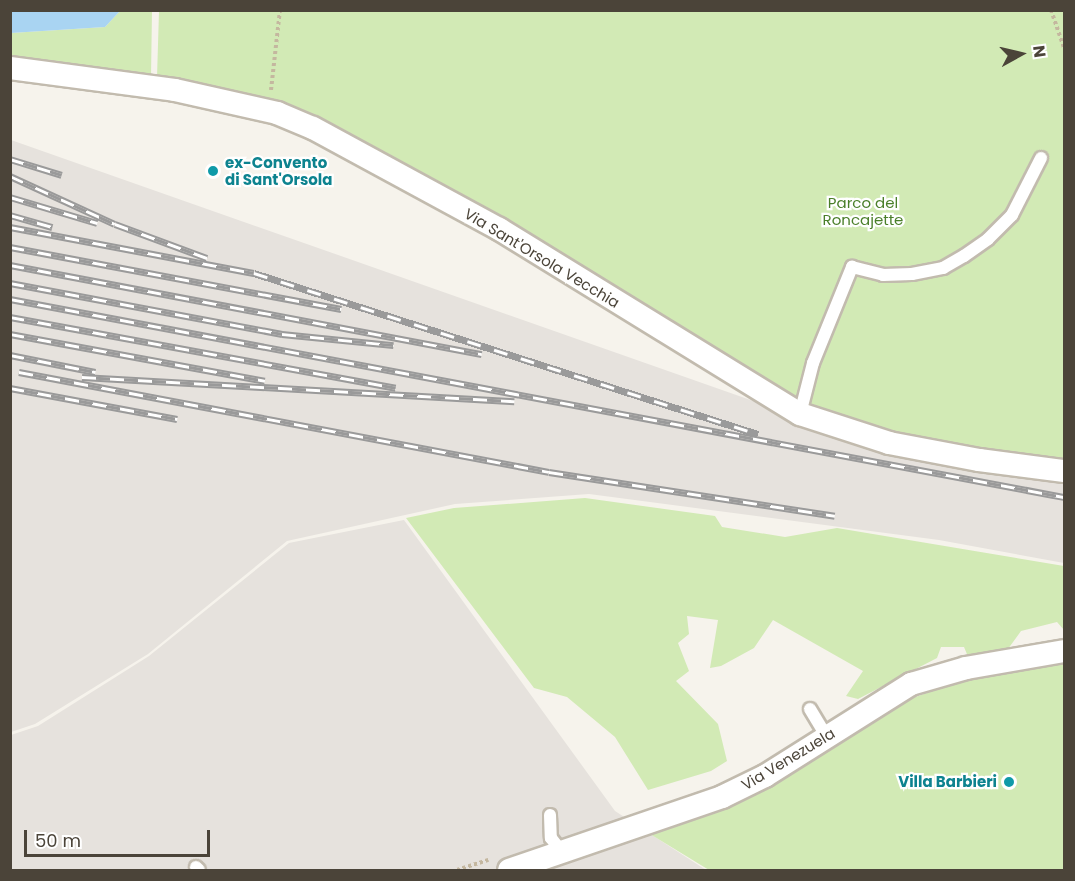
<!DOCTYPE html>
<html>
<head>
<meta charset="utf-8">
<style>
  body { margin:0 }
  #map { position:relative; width:1075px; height:881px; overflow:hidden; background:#f6f3ec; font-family:Poppins,sans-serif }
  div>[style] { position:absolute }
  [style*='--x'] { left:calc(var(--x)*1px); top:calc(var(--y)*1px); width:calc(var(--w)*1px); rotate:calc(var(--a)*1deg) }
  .industrial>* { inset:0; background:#e6e2dd }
  .green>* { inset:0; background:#d2eab5 }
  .water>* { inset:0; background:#a9d4f2 }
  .path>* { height:4px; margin-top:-2px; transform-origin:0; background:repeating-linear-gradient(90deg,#c4b79f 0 3px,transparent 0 6px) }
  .roads { filter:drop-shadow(2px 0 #c2bbae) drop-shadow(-2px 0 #c2bbae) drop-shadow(0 2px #c2bbae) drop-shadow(0 -2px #c2bbae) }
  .lane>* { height:12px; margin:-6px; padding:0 6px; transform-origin:6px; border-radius:6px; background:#fff }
  .street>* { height:22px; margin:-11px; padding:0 11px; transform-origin:11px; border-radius:11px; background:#fff }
  .rail>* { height:7px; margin-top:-3.5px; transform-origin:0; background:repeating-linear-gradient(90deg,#fff 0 14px,#9a9a9a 0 28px); box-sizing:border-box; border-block:2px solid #9a9a9a }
  .dots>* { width:16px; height:16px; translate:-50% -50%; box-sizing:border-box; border:3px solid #fff; border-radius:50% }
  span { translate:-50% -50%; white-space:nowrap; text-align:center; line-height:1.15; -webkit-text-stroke:4.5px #fff; paint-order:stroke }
  .culture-label { font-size:15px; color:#0d838f; font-weight:700 }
  .left { translate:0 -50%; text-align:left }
  .right { translate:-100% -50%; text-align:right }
  .park-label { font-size:15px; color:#4a7f2a }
  .street-label { font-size:15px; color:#4b4439 }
  .frame { position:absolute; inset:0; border:12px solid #4b4439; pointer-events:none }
  .north { position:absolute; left:991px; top:24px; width:60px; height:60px; -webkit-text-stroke:4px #fff; paint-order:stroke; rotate:82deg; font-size:16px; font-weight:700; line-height:24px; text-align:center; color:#4b4439 }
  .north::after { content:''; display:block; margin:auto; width:21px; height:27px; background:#4b4439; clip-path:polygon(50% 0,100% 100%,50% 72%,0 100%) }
  .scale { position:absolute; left:24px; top:830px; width:186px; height:27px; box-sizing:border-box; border:3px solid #4b4439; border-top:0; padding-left:8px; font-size:18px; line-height:21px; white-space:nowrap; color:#4b4439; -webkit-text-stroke:4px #fff; paint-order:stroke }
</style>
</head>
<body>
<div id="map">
  <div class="industrial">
    <div style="clip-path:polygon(11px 140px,890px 449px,1064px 475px,1064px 563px,939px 540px,589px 494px,455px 504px,287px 541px,148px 654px,35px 724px,11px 732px)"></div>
    <div style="clip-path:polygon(404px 520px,615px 811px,706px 870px,11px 870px,11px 735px,38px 726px,149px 656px,289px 543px)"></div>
  </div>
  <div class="green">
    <div style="clip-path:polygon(120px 11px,152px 11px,151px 77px,11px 57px,11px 33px,105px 27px)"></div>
    <div style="clip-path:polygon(159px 11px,1064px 11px,1064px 465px,889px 438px,771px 388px,311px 119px,251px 94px,157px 77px)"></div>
    <div style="clip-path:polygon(585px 498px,715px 516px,722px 527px,785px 537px,837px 528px,1064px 566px,1064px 630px,1057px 622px,1021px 631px,1005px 653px,969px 659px,964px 647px,941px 647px,937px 658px,858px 699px,846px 696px,863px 671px,773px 620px,754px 648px,721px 666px,710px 668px,718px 620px,687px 616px,689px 634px,678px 643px,689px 671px,676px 681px,718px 724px,727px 761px,711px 771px,648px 790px,615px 737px,567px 697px,534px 688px,406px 518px,454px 508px)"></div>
    <div style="clip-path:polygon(1064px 663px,1064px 870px,709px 870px,650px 834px,729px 805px,821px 755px,904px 701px,964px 680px)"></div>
  </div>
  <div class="water">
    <div style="clip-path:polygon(11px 10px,120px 10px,120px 11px,105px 27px,11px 33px)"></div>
  </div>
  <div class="path">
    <div style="--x:1051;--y:10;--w:40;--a:71.1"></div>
    <div style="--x:271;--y:90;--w:81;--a:-83.6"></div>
    <div style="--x:457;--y:870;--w:33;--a:-18"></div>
  </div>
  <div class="roads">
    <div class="lane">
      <div style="--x:800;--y:414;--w:53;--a:-75.7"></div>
      <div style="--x:813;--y:363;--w:104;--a:-67.9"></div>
      <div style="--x:852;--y:267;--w:32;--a:14"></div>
      <div style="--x:883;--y:275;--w:29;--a:-2"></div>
      <div style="--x:912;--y:274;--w:32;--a:-11"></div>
      <div style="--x:943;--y:268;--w:24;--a:-30"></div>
      <div style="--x:964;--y:256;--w:29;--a:-35"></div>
      <div style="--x:988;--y:239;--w:34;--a:-45"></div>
      <div style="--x:1012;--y:215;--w:64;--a:-63"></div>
      <div style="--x:810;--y:709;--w:31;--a:59"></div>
      <div style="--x:550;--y:815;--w:23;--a:88"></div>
      <div style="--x:551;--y:838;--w:18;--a:52"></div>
      <div style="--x:196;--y:867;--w:4;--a:45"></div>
    </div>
    <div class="street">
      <div style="--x:10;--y:68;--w:166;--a:7.6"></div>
      <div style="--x:175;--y:90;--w:105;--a:12.7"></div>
      <div style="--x:277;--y:113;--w:39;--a:23"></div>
      <div style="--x:313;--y:128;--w:212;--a:28.5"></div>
      <div style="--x:499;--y:229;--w:353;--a:31.6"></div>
      <div style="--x:800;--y:414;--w:94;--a:18"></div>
      <div style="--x:889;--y:443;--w:92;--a:10.7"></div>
      <div style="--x:979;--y:460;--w:86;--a:7.4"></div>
      <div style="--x:509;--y:870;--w:225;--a:-18.9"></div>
      <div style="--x:722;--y:797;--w:48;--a:-26"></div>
      <div style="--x:765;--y:776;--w:173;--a:-32.2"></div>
      <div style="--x:911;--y:684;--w:57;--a:-16.2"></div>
      <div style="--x:966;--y:668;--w:99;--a:-9.8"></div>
    </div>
  </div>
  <div class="rail">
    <div style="--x:10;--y:159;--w:54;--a:17.1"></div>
    <div style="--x:10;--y:176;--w:115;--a:24.6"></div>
    <div style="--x:115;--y:224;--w:98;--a:20.3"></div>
    <div style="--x:10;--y:197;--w:91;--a:16.6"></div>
    <div style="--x:10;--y:215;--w:44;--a:15.9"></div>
    <div style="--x:10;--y:227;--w:248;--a:10.7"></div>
    <div style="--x:254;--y:273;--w:529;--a:17.72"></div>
    <div style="--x:10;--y:247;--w:337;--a:10.6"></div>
    <div style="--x:10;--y:265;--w:480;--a:10.7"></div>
    <div style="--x:10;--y:283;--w:277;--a:10.6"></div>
    <div style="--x:282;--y:334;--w:112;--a:5.7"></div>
    <div style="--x:10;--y:299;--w:1072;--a:10.64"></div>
    <div style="--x:10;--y:317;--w:392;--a:10.4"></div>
    <div style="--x:10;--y:334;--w:259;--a:10.4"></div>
    <div style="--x:10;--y:355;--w:87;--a:11.3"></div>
    <div style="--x:19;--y:372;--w:539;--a:10.68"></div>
    <div style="--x:549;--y:472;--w:289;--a:8.7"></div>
    <div style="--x:82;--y:377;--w:433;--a:3.2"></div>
    <div style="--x:10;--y:388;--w:170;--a:10.5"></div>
  </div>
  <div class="dots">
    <div style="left:213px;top:171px;background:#0f9aa8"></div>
    <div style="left:1009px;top:782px;background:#0f9aa8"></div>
  </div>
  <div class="culture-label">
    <span class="left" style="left:225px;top:171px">ex-Convento<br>di Sant'Orsola</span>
    <span class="right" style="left:997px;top:782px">Villa Barbieri</span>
  </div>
  <div class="park-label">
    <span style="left:863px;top:211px">Parco del<br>Roncajette</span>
  </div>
  <div class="street-label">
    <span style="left:542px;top:258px;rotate:31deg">Via Sant'Orsola Vecchia</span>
    <span style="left:788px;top:759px;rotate:-31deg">Via Venezuela</span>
  </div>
  <div class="frame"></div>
  <div class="north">N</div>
  <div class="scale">50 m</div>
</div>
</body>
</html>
